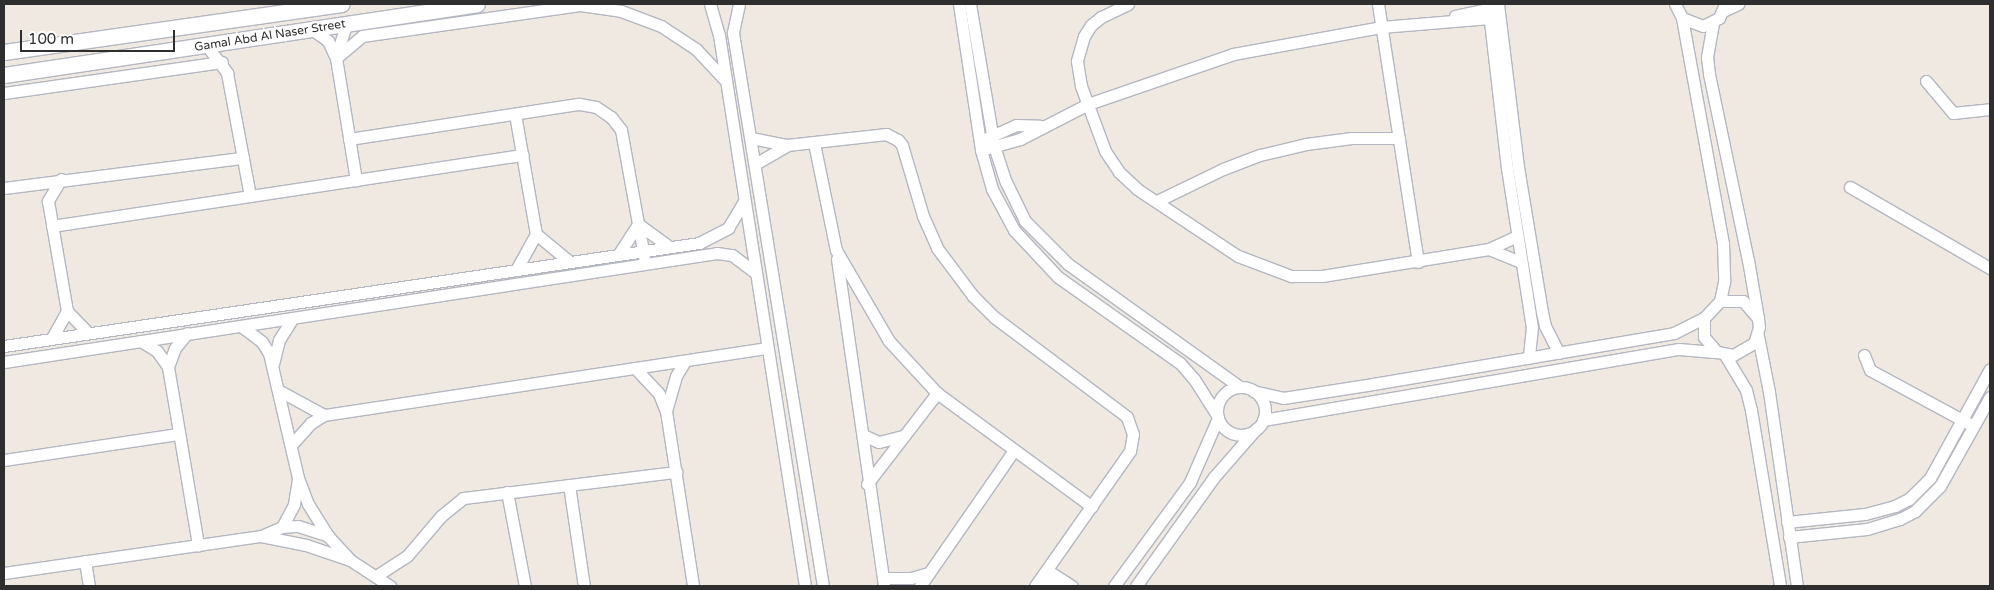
<!DOCTYPE html>
<html>
<head>
<meta charset="utf-8">
<style>
  body { margin:0 }
  #map { position:relative; width:1994px; height:590px; overflow:hidden; background:#efe9e1; font-family:"Varela Round",sans-serif }
  div>[style] { position:absolute }
  [style*='--x'] { left:calc(var(--x)*1px); top:calc(var(--y)*1px); width:calc(var(--w)*1px); rotate:calc(var(--a)*1deg) }
  .roads { filter:drop-shadow(1px 0 #b4b7c1) drop-shadow(-1px 0 #b4b7c1) drop-shadow(0 1px #b4b7c1) drop-shadow(0 -1px #b4b7c1) }
  .minor>* { height:11px; margin:-5.5px; padding:0 5.5px; transform-origin:5.5px; border-radius:5.5px; background:#fff }
  .minor>.ring { margin:-5.5px; padding:0; box-sizing:content-box; background:none; border:11px solid #fff; border-radius:50% }
  .secondary>* { height:15px; margin:-7.5px; padding:0 7.5px; transform-origin:7.5px; border-radius:7.5px; background:#fff }
  span { translate:-50% -50%; white-space:nowrap; text-align:center; line-height:1.15; -webkit-text-stroke:4.5px #fff; paint-order:stroke }
  .street-label { font-size:12px; color:#2e2e2e }
  .frame { position:absolute; inset:0; border:5px solid #2e2e2e; pointer-events:none }
  .scale { position:absolute; left:20px; top:30px; width:155px; height:22px; box-sizing:border-box; border:2px solid #2e2e2e; border-top:0; padding-left:6px; font-size:15px; line-height:18px; white-space:nowrap; color:#2e2e2e; -webkit-text-stroke:4px #fff; paint-order:stroke }
</style>
</head>
<body>
<div id="map">
  <div class="roads">
    <div class="minor">
      <div style="--x:710;--y:4;--w:32;--a:74"></div>
      <div style="--x:719;--y:35;--w:558;--a:81.13"></div>
      <div style="--x:739;--y:4;--w:30;--a:102"></div>
      <div style="--x:733;--y:33;--w:560;--a:80.76"></div>
      <div style="--x:959;--y:4;--w:148;--a:81.4"></div>
      <div style="--x:981;--y:150;--w:41;--a:74.2"></div>
      <div style="--x:992;--y:189;--w:47;--a:61.8"></div>
      <div style="--x:1014;--y:230;--w:64;--a:46.9"></div>
      <div style="--x:1058;--y:277;--w:149;--a:35.2"></div>
      <div style="--x:1180;--y:363;--w:21;--a:49"></div>
      <div style="--x:1194;--y:379;--w:43;--a:57.4"></div>
      <div style="--x:970;--y:4;--w:144;--a:80.4"></div>
      <div style="--x:994;--y:146;--w:38;--a:72"></div>
      <div style="--x:1006;--y:182;--w:43;--a:64"></div>
      <div style="--x:1025;--y:221;--w:61;--a:45"></div>
      <div style="--x:1068;--y:264;--w:211;--a:35.6"></div>
      <div style="--x:1128;--y:4;--w:30;--a:154"></div>
      <div style="--x:1101;--y:17;--w:13;--a:141"></div>
      <div style="--x:1091;--y:25;--w:13;--a:122"></div>
      <div style="--x:1084;--y:36;--w:26;--a:106"></div>
      <div style="--x:1077;--y:61;--w:25;--a:81"></div>
      <div style="--x:1081;--y:86;--w:69;--a:69.7"></div>
      <div style="--x:1105;--y:151;--w:25;--a:56"></div>
      <div style="--x:1119;--y:172;--w:25;--a:43"></div>
      <div style="--x:1137;--y:189;--w:121;--a:33.6"></div>
      <div style="--x:1238;--y:256;--w:57;--a:20.7"></div>
      <div style="--x:1291;--y:276;--w:31;--a:0"></div>
      <div style="--x:1322;--y:276;--w:169;--a:-9.2"></div>
      <div style="--x:1489;--y:249;--w:31;--a:-25"></div>
      <div style="--x:1378;--y:4;--w:261;--a:81.2"></div>
      <div style="--x:1488;--y:4;--w:165;--a:83.4"></div>
      <div style="--x:1507;--y:168;--w:161;--a:81.1"></div>
      <div style="--x:1532;--y:327;--w:31;--a:96"></div>
      <div style="--x:1498;--y:4;--w:164;--a:83"></div>
      <div style="--x:1518;--y:167;--w:147;--a:80.6"></div>
      <div style="--x:1542;--y:312;--w:14;--a:78"></div>
      <div style="--x:1545;--y:326;--w:30;--a:63"></div>
      <div style="--x:1675;--y:4;--w:16;--a:63"></div>
      <div style="--x:1682;--y:18;--w:22;--a:21"></div>
      <div style="--x:1703;--y:26;--w:18;--a:-27"></div>
      <div style="--x:1719;--y:18;--w:15;--a:-67"></div>
      <div style="--x:1723;--y:11;--w:17;--a:-25"></div>
      <div style="--x:1455;--y:16;--w:35;--a:-12"></div>
      <div style="--x:1682;--y:18;--w:230;--a:79.7"></div>
      <div style="--x:1723;--y:244;--w:38;--a:88"></div>
      <div style="--x:1724;--y:282;--w:19;--a:102"></div>
      <div style="--x:1713;--y:23;--w:35;--a:100"></div>
      <div style="--x:1707;--y:57;--w:17;--a:83"></div>
      <div style="--x:1709;--y:74;--w:190;--a:78.2"></div>
      <div style="--x:1748;--y:260;--w:59;--a:80.2"></div>
      <div style="--x:1758;--y:318;--w:9;--a:84"></div>
      <div style="--x:1759;--y:327;--w:17;--a:107"></div>
      <div style="--x:1754;--y:343;--w:24;--a:150"></div>
      <div style="--x:1733;--y:355;--w:16;--a:-169"></div>
      <div style="--x:1717;--y:352;--w:20;--a:-131"></div>
      <div style="--x:1704;--y:337;--w:19;--a:-90"></div>
      <div style="--x:1704;--y:318;--w:23;--a:-47"></div>
      <div style="--x:1720;--y:301;--w:23;--a:0"></div>
      <div style="--x:1743;--y:301;--w:23;--a:49"></div>
      <div style="--x:313;--y:30;--w:19;--a:36"></div>
      <div style="--x:328;--y:41;--w:19;--a:65"></div>
      <div style="--x:336;--y:58;--w:124;--a:80.7"></div>
      <div style="--x:207;--y:46;--w:34;--a:53"></div>
      <div style="--x:227;--y:73;--w:125;--a:79.4"></div>
      <div style="--x:336;--y:56;--w:33;--a:-72"></div>
      <div style="--x:336;--y:58;--w:34;--a:-40"></div>
      <div style="--x:362;--y:36;--w:220;--a:-8.1"></div>
      <div style="--x:580;--y:5;--w:41;--a:8.3"></div>
      <div style="--x:621;--y:11;--w:43;--a:20.6"></div>
      <div style="--x:661;--y:26;--w:42;--a:33.3"></div>
      <div style="--x:696;--y:49;--w:42;--a:46.9"></div>
      <div style="--x:1926;--y:81;--w:42;--a:49.8"></div>
      <div style="--x:1953;--y:113;--w:37;--a:-6"></div>
      <div style="--x:4;--y:93;--w:220;--a:-8.1"></div>
      <div style="--x:515;--y:114;--w:122;--a:80.1"></div>
      <div style="--x:536;--y:234;--w:41;--a:119.1"></div>
      <div style="--x:751;--y:138;--w:37;--a:11"></div>
      <div style="--x:787;--y:145;--w:100;--a:-6.3"></div>
      <div style="--x:886;--y:134;--w:13;--a:27"></div>
      <div style="--x:898;--y:140;--w:6;--a:51"></div>
      <div style="--x:902;--y:145;--w:74;--a:73.5"></div>
      <div style="--x:923;--y:216;--w:35;--a:66"></div>
      <div style="--x:937;--y:248;--w:60;--a:53.1"></div>
      <div style="--x:973;--y:296;--w:30;--a:45"></div>
      <div style="--x:994;--y:317;--w:166;--a:36.9"></div>
      <div style="--x:1127;--y:417;--w:18;--a:71"></div>
      <div style="--x:1133;--y:434;--w:17;--a:100"></div>
      <div style="--x:1130;--y:451;--w:165;--a:125.1"></div>
      <div style="--x:987;--y:138;--w:32;--a:-24"></div>
      <div style="--x:1016;--y:125;--w:24;--a:2"></div>
      <div style="--x:349;--y:139;--w:233;--a:-8.7"></div>
      <div style="--x:579;--y:104;--w:17;--a:10"></div>
      <div style="--x:596;--y:107;--w:18;--a:34"></div>
      <div style="--x:611;--y:117;--w:16;--a:52"></div>
      <div style="--x:621;--y:130;--w:129;--a:79.7"></div>
      <div style="--x:814;--y:143;--w:109;--a:78.4"></div>
      <div style="--x:836;--y:250;--w:105;--a:59.8"></div>
      <div style="--x:889;--y:341;--w:71;--a:47.3"></div>
      <div style="--x:937;--y:393;--w:192;--a:36.3"></div>
      <div style="--x:981;--y:150;--w:41;--a:-15.8"></div>
      <div style="--x:1020;--y:139;--w:76;--a:-27.2"></div>
      <div style="--x:1088;--y:104;--w:153;--a:-19"></div>
      <div style="--x:1233;--y:54;--w:150;--a:-10.3"></div>
      <div style="--x:1381;--y:27;--w:109;--a:-4.7"></div>
      <div style="--x:755;--y:164;--w:36;--a:-30"></div>
      <div style="--x:61;--y:179;--w:26;--a:121"></div>
      <div style="--x:48;--y:201;--w:112;--a:80.2"></div>
      <div style="--x:67;--y:311;--w:30;--a:46"></div>
      <div style="--x:1850;--y:187;--w:162;--a:30.1"></div>
      <div style="--x:4;--y:188;--w:241;--a:-7.2"></div>
      <div style="--x:1157;--y:201;--w:73;--a:-25.9"></div>
      <div style="--x:1223;--y:169;--w:40;--a:-21"></div>
      <div style="--x:1260;--y:155;--w:47;--a:-13.4"></div>
      <div style="--x:1306;--y:144;--w:46;--a:-7.4"></div>
      <div style="--x:1352;--y:138;--w:47;--a:0"></div>
      <div style="--x:52;--y:226;--w:476;--a:-8.6"></div>
      <div style="--x:536;--y:234;--w:44;--a:39.5"></div>
      <div style="--x:1491;--y:250;--w:32;--a:22"></div>
      <div style="--x:618;--y:255;--w:37;--a:-57"></div>
      <div style="--x:638;--y:224;--w:39;--a:36"></div>
      <div style="--x:837;--y:259;--w:330;--a:81.8"></div>
      <div style="--x:241;--y:326;--w:26;--a:37"></div>
      <div style="--x:262;--y:342;--w:13;--a:58"></div>
      <div style="--x:269;--y:353;--w:128;--a:76.9"></div>
      <div style="--x:298;--y:478;--w:28;--a:69"></div>
      <div style="--x:308;--y:504;--w:38;--a:58"></div>
      <div style="--x:1758;--y:336;--w:57;--a:78.9"></div>
      <div style="--x:1769;--y:392;--w:196;--a:81.8"></div>
      <div style="--x:52;--y:338;--w:31;--a:-61"></div>
      <div style="--x:141;--y:341;--w:19;--a:32"></div>
      <div style="--x:157;--y:351;--w:19;--a:55"></div>
      <div style="--x:168;--y:367;--w:181;--a:80.4"></div>
      <div style="--x:4;--y:346;--w:703;--a:-8.43"></div>
      <div style="--x:699;--y:243;--w:33;--a:-27"></div>
      <div style="--x:728;--y:228;--w:31;--a:-59"></div>
      <div style="--x:1725;--y:355;--w:41;--a:59"></div>
      <div style="--x:1746;--y:390;--w:21;--a:76"></div>
      <div style="--x:1751;--y:410;--w:178;--a:80.6"></div>
      <div style="--x:1864;--y:355;--w:16;--a:68"></div>
      <div style="--x:1870;--y:370;--w:111;--a:28.4"></div>
      <div style="--x:4;--y:362;--w:721;--a:-8.69"></div>
      <div style="--x:717;--y:253;--w:15;--a:8"></div>
      <div style="--x:732;--y:255;--w:30;--a:37"></div>
      <div style="--x:273;--y:364;--w:25;--a:-76"></div>
      <div style="--x:279;--y:340;--w:26;--a:-58"></div>
      <div style="--x:168;--y:367;--w:20;--a:-70"></div>
      <div style="--x:175;--y:348;--w:19;--a:-51"></div>
      <div style="--x:635;--y:368;--w:35;--a:47"></div>
      <div style="--x:659;--y:394;--w:18;--a:68"></div>
      <div style="--x:666;--y:411;--w:177;--a:81.2"></div>
      <div class="ring" style="left:1217px;top:387px;width:37px;height:37px"></div>
      <div style="--x:278;--y:390;--w:52;--a:28.5"></div>
      <div style="--x:1253;--y:391;--w:31;--a:13"></div>
      <div style="--x:1283;--y:398;--w:85;--a:-8.8"></div>
      <div style="--x:1367;--y:385;--w:311;--a:-9.6"></div>
      <div style="--x:1674;--y:333;--w:34;--a:-27"></div>
      <div style="--x:666;--y:411;--w:36;--a:-74"></div>
      <div style="--x:676;--y:376;--w:17;--a:-59"></div>
      <div style="--x:1263;--y:420;--w:422;--a:-9.7"></div>
      <div style="--x:1679;--y:349;--w:38;--a:5"></div>
      <div style="--x:863;--y:435;--w:17;--a:24"></div>
      <div style="--x:879;--y:442;--w:25;--a:-14"></div>
      <div style="--x:291;--y:445;--w:30;--a:-48"></div>
      <div style="--x:311;--y:423;--w:15;--a:-32"></div>
      <div style="--x:324;--y:415;--w:448;--a:-8.6"></div>
      <div style="--x:4;--y:460;--w:177;--a:-8.5"></div>
      <div style="--x:867;--y:484;--w:115;--a:-52.4"></div>
      <div style="--x:569;--y:485;--w:102;--a:81.6"></div>
      <div style="--x:507;--y:492;--w:96;--a:79.2"></div>
      <div style="--x:1787;--y:522;--w:78;--a:-5.9"></div>
      <div style="--x:1865;--y:514;--w:31;--a:-15"></div>
      <div style="--x:1895;--y:506;--w:16;--a:-27"></div>
      <div style="--x:1909;--y:499;--w:30;--a:-45"></div>
      <div style="--x:1930;--y:478;--w:124;--a:-61.2"></div>
      <div style="--x:282;--y:527;--w:26;--a:-62"></div>
      <div style="--x:294;--y:504;--w:24;--a:-81"></div>
      <div style="--x:261;--y:536;--w:46;--a:11.3"></div>
      <div style="--x:306;--y:545;--w:46;--a:18.8"></div>
      <div style="--x:350;--y:560;--w:48;--a:33"></div>
      <div style="--x:1789;--y:537;--w:78;--a:-5.9"></div>
      <div style="--x:1867;--y:529;--w:34;--a:-17"></div>
      <div style="--x:1900;--y:519;--w:17;--a:-28"></div>
      <div style="--x:1915;--y:511;--w:35;--a:-45"></div>
      <div style="--x:1940;--y:486;--w:102;--a:-60.7"></div>
      <div style="--x:85;--y:561;--w:25;--a:81"></div>
      <div style="--x:1047;--y:570;--w:30;--a:33"></div>
      <div style="--x:4;--y:573;--w:260;--a:-8.2"></div>
      <div style="--x:261;--y:536;--w:23;--a:-23"></div>
      <div style="--x:282;--y:527;--w:16;--a:-4"></div>
      <div style="--x:298;--y:526;--w:32;--a:18"></div>
      <div style="--x:328;--y:536;--w:33;--a:47"></div>
      <div style="--x:376;--y:576;--w:37;--a:-33"></div>
      <div style="--x:407;--y:556;--w:52;--a:-49.6"></div>
      <div style="--x:441;--y:516;--w:28;--a:-39"></div>
      <div style="--x:463;--y:498;--w:215;--a:-7"></div>
      <div style="--x:1042;--y:577;--w:16;--a:35"></div>
      <div style="--x:883;--y:578;--w:28;--a:0"></div>
      <div style="--x:911;--y:578;--w:19;--a:-16"></div>
      <div style="--x:920;--y:586;--w:165;--a:-55.3"></div>
      <div style="--x:1114;--y:586;--w:129;--a:-53.8"></div>
      <div style="--x:1190;--y:482;--w:70;--a:-66.4"></div>
      <div style="--x:1136;--y:586;--w:134;--a:-54.4"></div>
      <div style="--x:1214;--y:477;--w:64;--a:-48.8"></div>
    </div>
    <div class="secondary">
      <div style="--x:4;--y:52;--w:341;--a:-8.1"></div>
      <div style="--x:4;--y:75;--w:478;--a:-8.5"></div>
    </div>
  </div>
  <div class="street-label">
    <span style="left:270px;top:36px;rotate:-9deg">Gamal Abd Al Naser Street</span>
  </div>
  <div class="frame"></div>
  <div class="scale">100 m</div>
</div>
</body>
</html>
